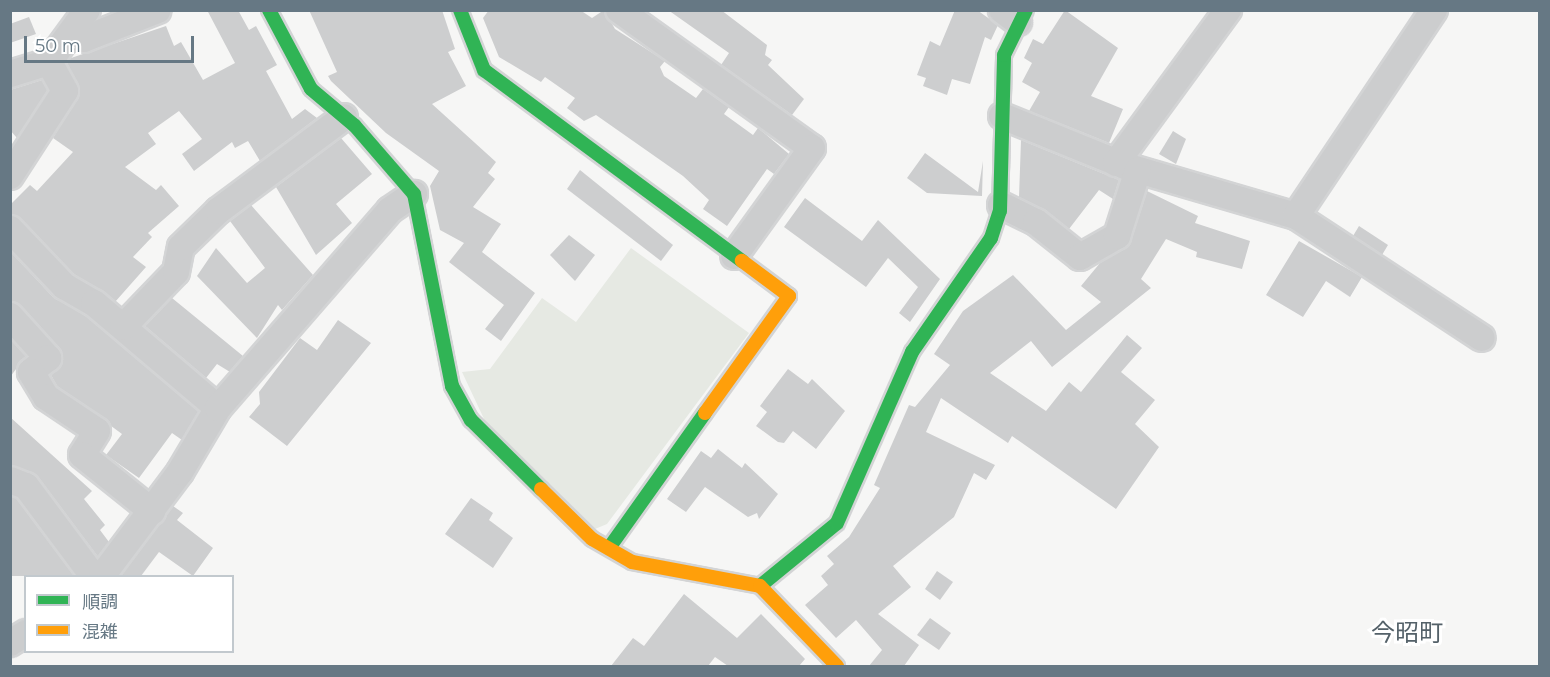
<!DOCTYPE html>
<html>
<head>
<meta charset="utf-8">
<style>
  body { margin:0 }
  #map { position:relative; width:1550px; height:677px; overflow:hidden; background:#f6f6f5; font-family:Montserrat,"Noto Sans JP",sans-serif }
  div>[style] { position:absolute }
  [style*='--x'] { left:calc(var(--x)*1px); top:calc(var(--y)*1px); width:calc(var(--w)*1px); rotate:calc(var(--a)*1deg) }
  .green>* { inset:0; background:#e6e9e3 }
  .building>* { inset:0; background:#cdcecf }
  .roads { filter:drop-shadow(2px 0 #d3d4d5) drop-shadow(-2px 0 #d3d4d5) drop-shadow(0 2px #d3d4d5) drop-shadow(0 -2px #d3d4d5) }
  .street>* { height:26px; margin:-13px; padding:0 13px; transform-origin:13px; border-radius:13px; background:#cccdce }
  .fast>* { height:14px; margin:-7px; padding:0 7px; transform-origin:7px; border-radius:7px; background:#30b455 }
  .slow>* { height:14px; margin:-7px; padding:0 7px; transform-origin:7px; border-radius:7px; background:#ff9f0a }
  span { translate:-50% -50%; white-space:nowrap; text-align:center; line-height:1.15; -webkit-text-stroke:6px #fff; paint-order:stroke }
  .quarter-label { font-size:24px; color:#546169 }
  .frame { position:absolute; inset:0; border:12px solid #667884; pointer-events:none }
  .legend { position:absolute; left:24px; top:575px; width:210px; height:78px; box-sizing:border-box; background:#fff; border:2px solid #c2c9ce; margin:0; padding:8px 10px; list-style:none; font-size:18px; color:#667884 }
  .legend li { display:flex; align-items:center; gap:12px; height:30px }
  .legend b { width:30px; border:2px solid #c2c9ce }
  .scale { position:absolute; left:24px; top:36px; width:170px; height:27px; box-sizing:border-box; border:3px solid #667884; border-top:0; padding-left:8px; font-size:18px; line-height:21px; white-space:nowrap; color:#667884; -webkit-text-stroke:4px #fff; paint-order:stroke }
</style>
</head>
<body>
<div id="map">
  <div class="green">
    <div style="clip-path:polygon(631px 248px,749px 333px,607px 524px,595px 529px,485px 421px,462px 372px,490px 369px,542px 298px,576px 322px)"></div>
  </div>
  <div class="building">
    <div style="clip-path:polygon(207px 10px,238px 10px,249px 30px,256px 26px,277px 65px,266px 71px,292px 119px,305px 109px,317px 118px,260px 161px,248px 141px,235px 148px,232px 142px,194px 171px,182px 154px,202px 139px,179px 111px,148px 133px,156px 144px,125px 167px,156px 190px,161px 185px,179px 206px,148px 233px,152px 237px,133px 257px,146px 267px,115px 302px,73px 274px,10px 214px,10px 205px,30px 185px,37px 191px,73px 152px,53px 138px,80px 92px,67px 63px,71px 58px,166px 26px,174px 46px,181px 42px,203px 80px,235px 63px)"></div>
    <div style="clip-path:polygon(309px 10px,442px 10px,455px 49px,448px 52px,466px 86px,432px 104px,496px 162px,488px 173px,495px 179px,473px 207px,501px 224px,482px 252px,535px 293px,501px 341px,485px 329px,504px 305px,449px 262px,464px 243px,440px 230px,430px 186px,439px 171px,386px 133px,331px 81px,328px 76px,337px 72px)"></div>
    <div style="clip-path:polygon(489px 10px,580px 10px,592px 18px,604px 10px,615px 29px,665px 61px,660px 67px,664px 76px,696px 98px,703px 89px,729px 107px,724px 114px,753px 135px,758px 128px,789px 154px,774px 174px,767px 169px,727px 226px,703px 209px,709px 200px,683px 176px,596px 115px,584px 121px,567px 108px,575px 98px,545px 77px,541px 82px,499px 57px,483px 18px)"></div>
    <div style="clip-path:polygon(668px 10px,721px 10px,767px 45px,765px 55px,772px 60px,768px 65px,804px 99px,792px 115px,721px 65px,729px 53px)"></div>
    <div style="clip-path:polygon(955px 10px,977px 10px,998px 25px,991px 40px,985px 37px,970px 84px,952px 79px,947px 95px,923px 86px,926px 78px,917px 75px,930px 41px,940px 46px)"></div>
    <div style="clip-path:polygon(1065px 10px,1118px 48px,1091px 96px,1123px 109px,1109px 143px,1029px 111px,1040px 92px,1022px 82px,1032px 63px,1024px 58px,1033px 39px,1043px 44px)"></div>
    <div style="clip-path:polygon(29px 17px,36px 34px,10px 43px,10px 24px)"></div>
    <div style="clip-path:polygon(42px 80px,48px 90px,17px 138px,10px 130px,10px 90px)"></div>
    <div style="clip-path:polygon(1173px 131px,1186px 139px,1176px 164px,1159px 154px)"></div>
    <div style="clip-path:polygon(341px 138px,372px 174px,336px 204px,352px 223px,316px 255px,276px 187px)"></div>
    <div style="clip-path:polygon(1021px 140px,1119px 180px,1113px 199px,1099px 190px,1069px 229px,1019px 197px)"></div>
    <div style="clip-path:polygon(925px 153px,978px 192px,983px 161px,982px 196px,927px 193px,907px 178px)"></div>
    <div style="clip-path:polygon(580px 170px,673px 245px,661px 261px,567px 189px)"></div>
    <div style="clip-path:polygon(1147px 191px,1198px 216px,1195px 223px,1250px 241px,1242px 269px,1196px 257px,1197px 252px,1166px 239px,1141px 279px,1151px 288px,1052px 367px,1031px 341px,990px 373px,1046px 411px,1069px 382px,1081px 392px,1127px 335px,1142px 348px,1121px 372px,1155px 400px,1135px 424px,1159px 447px,1116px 509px,1012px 436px,1008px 443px,941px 398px,926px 432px,995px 465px,986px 480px,974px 473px,954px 517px,893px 566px,911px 587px,878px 614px,919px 645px,904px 666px,869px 666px,882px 650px,856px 620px,836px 638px,805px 605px,828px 585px,821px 576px,834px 564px,827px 556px,849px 537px,880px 488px,874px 485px,909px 405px,915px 407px,950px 365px,934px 354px,963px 311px,1013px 275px,1066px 330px,1101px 302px,1081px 286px,1100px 263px,1131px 241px)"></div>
    <div style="clip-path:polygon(805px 198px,862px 241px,878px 220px,940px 279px,910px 322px,899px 313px,918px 287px,888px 258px,866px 287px,784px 227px)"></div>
    <div style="clip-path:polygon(251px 205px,313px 275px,282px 310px,278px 305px,257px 338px,197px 276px,216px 248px,247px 283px,265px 268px,230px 221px)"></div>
    <div style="clip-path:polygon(1359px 226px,1388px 245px,1382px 255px,1353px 236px)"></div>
    <div style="clip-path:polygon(569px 235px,595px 255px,575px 281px,550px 255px)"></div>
    <div style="clip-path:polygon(1299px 241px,1362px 277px,1350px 297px,1326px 281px,1303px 317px,1266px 295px)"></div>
    <div style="clip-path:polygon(10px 251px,53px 297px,85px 315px,199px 411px,182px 440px,172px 433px,139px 478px,106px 455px,122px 434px,57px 386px,51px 375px,63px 354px,21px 306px,10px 301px)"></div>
    <div style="clip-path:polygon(172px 298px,243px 356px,230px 372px,217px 364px,206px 378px,145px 326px)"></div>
    <div style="clip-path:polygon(338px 320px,371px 343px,287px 446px,249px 417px,260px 404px,259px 392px,300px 338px,317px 350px)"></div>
    <div style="clip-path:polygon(10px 339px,26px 356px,10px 377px)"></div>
    <div style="clip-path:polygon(788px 369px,808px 384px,812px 379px,845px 411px,816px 449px,793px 431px,784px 443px,778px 442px,756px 426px,767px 412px,760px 406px)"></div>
    <div style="clip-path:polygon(10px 417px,92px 491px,84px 499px,105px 525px,100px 530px,109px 542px,98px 557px,38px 477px,10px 465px)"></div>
    <div style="clip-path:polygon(718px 449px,742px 468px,745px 463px,778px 494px,759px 519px,757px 513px,748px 517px,705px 487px,686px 512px,667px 499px,701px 451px,711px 458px)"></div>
    <div style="clip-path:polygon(10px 496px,17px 498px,75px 576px,10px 576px)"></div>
    <div style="clip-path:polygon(471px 498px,493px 513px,489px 520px,513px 538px,493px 568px,445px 534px)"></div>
    <div style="clip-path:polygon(173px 506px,183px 513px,177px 520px,213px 548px,193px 576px,159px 552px,141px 576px,120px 576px)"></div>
    <div style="clip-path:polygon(937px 571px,953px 582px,940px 600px,925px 589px)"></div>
    <div style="clip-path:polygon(684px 594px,737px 638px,761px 614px,805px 659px,799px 666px,728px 666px,715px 657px,708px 666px,611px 666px,633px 638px,644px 646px)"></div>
    <div style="clip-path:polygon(930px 618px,951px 633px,939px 650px,917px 635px)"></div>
  </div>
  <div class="roads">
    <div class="street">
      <div style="--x:619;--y:10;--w:237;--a:35.6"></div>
      <div style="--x:812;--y:148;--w:133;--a:125.8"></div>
      <div style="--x:1002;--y:10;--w:20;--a:37"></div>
      <div style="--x:69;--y:36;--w:15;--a:11"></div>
      <div style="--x:84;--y:39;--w:79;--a:-21.4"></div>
      <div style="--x:10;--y:74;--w:41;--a:-17.1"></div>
      <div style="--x:49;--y:62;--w:64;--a:-53.8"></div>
      <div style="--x:1002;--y:116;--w:133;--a:22.1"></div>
      <div style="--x:1125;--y:166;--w:178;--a:16.3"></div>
      <div style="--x:1296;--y:216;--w:222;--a:33.3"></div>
      <div style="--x:1116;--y:163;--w:190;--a:-53.8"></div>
      <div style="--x:10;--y:176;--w:101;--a:-57.1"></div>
      <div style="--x:65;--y:91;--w:33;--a:-119"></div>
      <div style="--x:1001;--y:205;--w:39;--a:26"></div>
      <div style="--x:1036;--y:222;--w:56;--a:38.5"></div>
      <div style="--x:1080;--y:257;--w:43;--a:-29.6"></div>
      <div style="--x:1117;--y:236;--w:69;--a:-72.3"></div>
      <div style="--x:1296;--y:216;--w:248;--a:-56.2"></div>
      <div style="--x:10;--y:229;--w:79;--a:46.5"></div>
      <div style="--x:64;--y:286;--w:34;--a:30"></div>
      <div style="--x:94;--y:303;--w:162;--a:40.3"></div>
      <div style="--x:10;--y:316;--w:57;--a:47.9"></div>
      <div style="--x:48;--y:358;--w:22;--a:141"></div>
      <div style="--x:31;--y:372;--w:29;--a:59"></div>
      <div style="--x:46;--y:397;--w:61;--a:33.7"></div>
      <div style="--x:97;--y:431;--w:28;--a:122"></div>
      <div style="--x:82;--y:455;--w:90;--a:38.7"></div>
      <div style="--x:123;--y:327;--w:76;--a:-46.1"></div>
      <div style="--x:176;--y:272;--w:25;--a:-79"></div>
      <div style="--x:181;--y:247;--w:52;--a:-44.2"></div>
      <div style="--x:218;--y:211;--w:157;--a:-36.7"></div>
      <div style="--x:10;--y:480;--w:17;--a:21"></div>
      <div style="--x:26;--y:486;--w:112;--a:53.3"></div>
      <div style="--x:102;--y:576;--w:130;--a:-53.1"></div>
      <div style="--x:180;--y:472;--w:74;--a:-59.3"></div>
      <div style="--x:218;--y:408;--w:262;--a:-49"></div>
      <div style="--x:390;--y:210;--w:29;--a:-34"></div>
      <div style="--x:10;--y:643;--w:19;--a:-32"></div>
    </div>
    <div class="fast">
      <div style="--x:269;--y:10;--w:89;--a:62"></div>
      <div style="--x:311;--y:89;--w:57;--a:40.1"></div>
      <div style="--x:355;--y:126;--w:90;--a:49.1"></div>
      <div style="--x:414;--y:194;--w:196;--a:78.8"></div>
      <div style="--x:452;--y:386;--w:39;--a:61"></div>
      <div style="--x:471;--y:420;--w:98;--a:44.6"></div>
      <div style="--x:460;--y:10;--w:65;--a:68.2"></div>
      <div style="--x:484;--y:70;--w:321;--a:36.5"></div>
      <div style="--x:609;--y:548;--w:166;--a:-54.6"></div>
      <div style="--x:760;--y:586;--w:99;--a:-39.3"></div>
      <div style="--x:837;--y:523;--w:187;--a:-66.3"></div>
      <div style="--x:912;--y:352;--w:139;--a:-55.3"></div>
      <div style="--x:991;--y:238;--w:28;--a:-72"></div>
      <div style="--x:1000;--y:211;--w:156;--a:-88.5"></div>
      <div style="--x:1004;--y:55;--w:50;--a:-63.9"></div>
    </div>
    <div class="slow">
      <div style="--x:705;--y:413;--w:144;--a:-54.3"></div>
      <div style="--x:789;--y:296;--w:59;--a:-143.3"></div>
      <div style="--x:541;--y:489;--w:71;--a:44.4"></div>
      <div style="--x:592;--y:539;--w:46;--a:29.9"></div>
      <div style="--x:632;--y:562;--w:130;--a:10.6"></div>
      <div style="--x:760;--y:586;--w:111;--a:46.1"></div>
    </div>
  </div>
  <div class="quarter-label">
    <span style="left:1407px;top:633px">今昭町</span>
  </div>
  <div class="frame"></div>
  <ul class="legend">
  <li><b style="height:8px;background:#30b455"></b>順調</li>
  <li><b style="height:8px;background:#ff9f0a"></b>混雑</li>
  </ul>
  <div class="scale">50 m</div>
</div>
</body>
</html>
